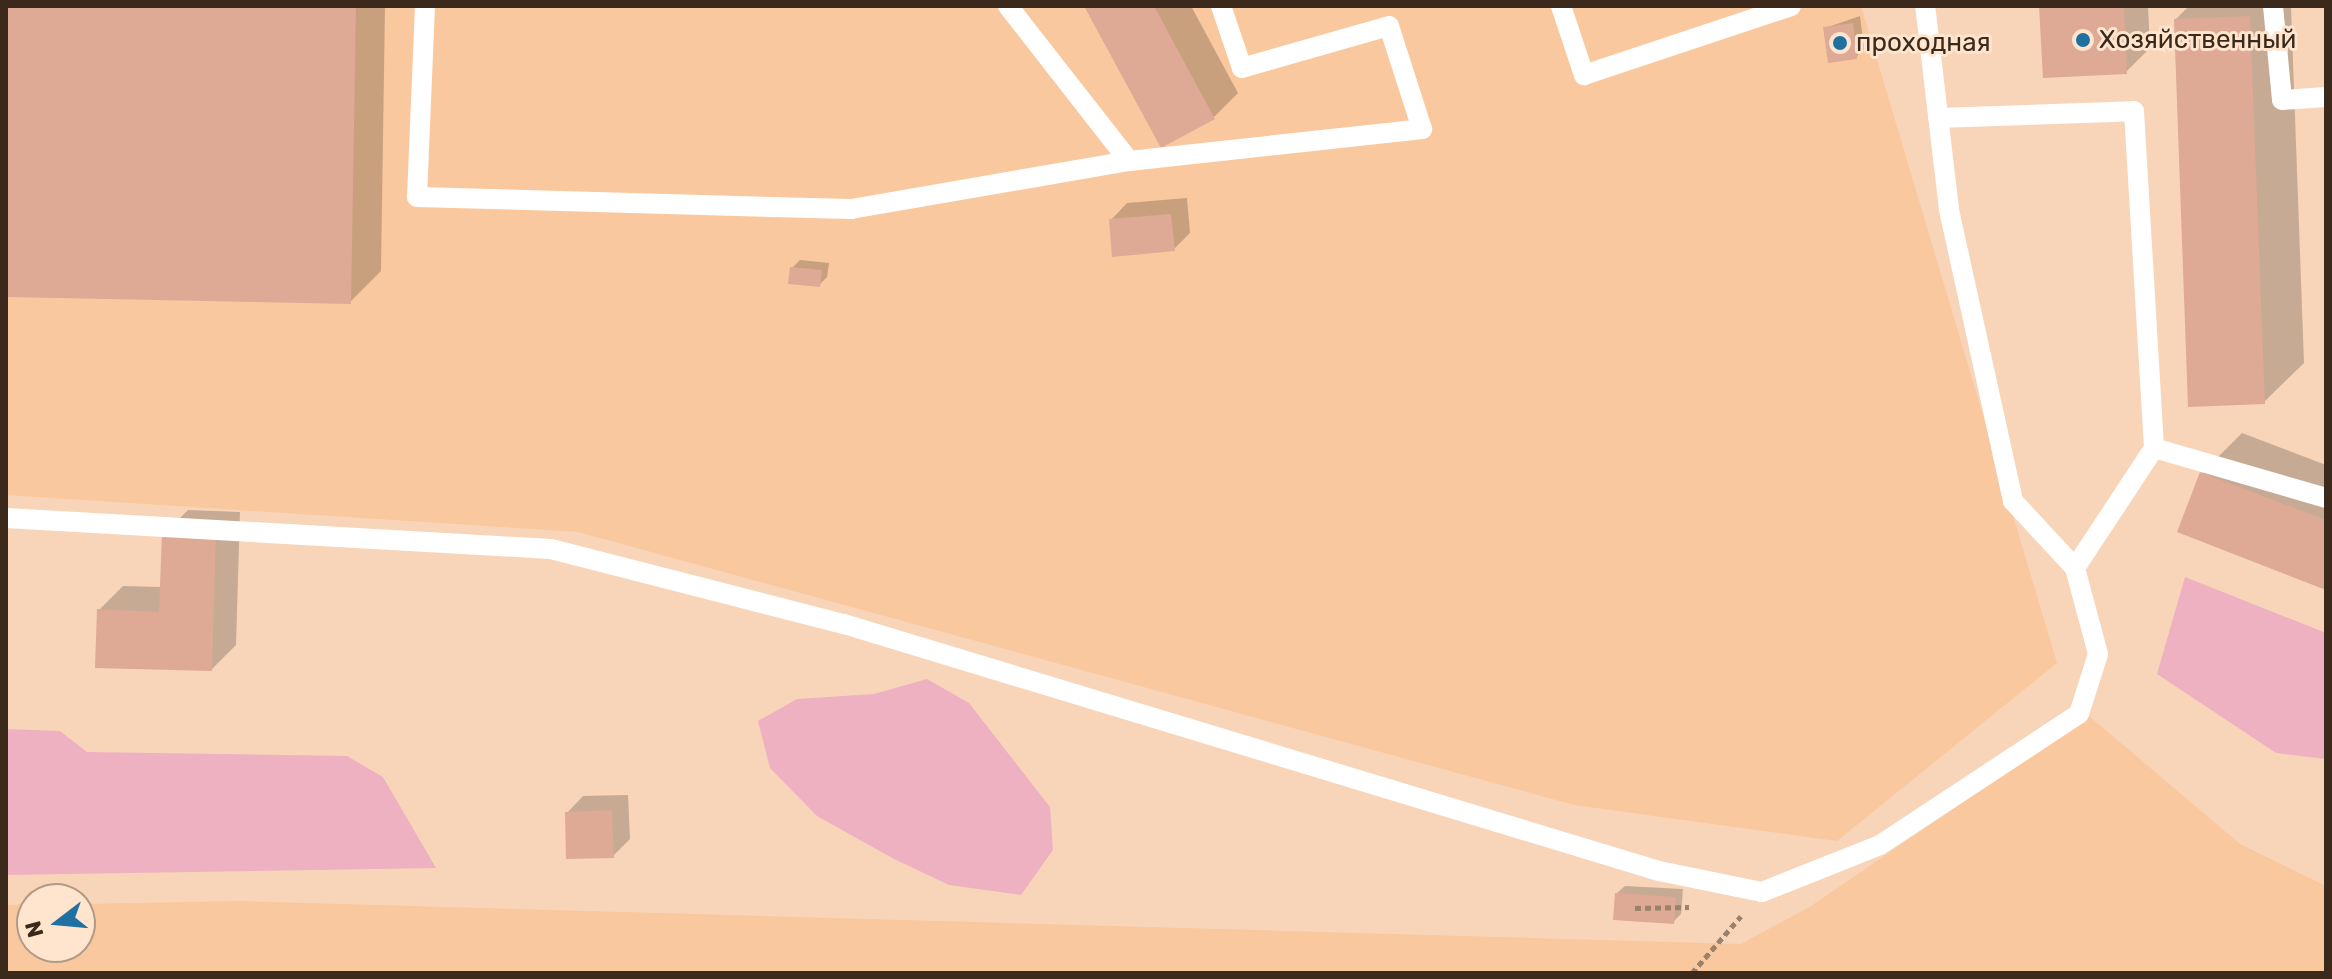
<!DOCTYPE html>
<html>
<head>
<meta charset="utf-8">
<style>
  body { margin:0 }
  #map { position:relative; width:2332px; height:979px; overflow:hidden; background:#f8d5b8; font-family:Rubik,sans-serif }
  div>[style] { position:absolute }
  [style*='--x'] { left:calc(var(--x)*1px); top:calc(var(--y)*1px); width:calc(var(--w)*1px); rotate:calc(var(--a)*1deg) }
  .built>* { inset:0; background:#fac89e }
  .green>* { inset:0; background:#eeb1c2 }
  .shadow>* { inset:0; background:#0003 }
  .building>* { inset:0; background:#dea995 }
  .path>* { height:5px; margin-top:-2.5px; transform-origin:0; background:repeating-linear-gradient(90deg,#9c826c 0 6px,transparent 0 10px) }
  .lane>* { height:20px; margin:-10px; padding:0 10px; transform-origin:10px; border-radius:10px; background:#fff }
  .dots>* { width:22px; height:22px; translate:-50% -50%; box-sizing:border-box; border:4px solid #ffe4ce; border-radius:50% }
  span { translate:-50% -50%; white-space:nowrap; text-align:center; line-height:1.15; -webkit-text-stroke:6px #ffe4ce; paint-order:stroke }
  .poi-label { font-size:26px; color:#3b2a1c }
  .left { translate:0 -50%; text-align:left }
  .frame { position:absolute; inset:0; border:8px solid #3b2a1c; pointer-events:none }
  .north { position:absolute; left:16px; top:883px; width:80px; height:80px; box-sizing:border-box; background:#ffe4ce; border:2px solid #b19a87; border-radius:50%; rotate:254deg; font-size:22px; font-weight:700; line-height:32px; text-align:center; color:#3b2a1c }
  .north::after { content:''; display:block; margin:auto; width:28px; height:36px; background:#1f71a2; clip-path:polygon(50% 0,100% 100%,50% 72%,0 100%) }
</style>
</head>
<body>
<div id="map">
  <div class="built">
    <div style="clip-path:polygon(6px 6px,1861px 6px,2057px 663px,1837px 841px,1574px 805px,578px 532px,6px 495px)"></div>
    <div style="clip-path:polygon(2089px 716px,2240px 844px,2326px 886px,2326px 973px,6px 973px,6px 905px,32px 904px,32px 947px,80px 947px,80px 904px,240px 901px,1741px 944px,1811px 906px)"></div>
  </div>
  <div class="green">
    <div style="clip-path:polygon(2185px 577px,2326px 633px,2326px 759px,2276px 753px,2157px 674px)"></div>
    <div style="clip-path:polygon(927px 679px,969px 703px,1050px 807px,1053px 850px,1021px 895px,949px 885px,894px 859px,817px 816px,770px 768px,758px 721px,797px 699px,874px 694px)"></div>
    <div style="clip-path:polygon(6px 729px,60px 731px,87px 752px,347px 756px,383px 777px,436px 868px,6px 875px)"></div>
  </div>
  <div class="shadow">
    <div style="clip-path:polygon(6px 6px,385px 6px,381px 271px,350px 302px,6px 295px)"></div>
    <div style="clip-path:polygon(1086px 6px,1191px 6px,1238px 93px,1214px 117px)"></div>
    <div style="clip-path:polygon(2041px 6px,2148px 6px,2150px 48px,2126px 72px)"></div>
    <div style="clip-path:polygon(2189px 6px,2291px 6px,2304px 363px,2264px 402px,2176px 19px)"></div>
    <div style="clip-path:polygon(1860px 16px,1864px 49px,1856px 57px,1825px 28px)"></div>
    <div style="clip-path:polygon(1187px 198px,1190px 233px,1174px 249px,1111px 220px,1127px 203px)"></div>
    <div style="clip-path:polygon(800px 260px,829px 263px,827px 277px,819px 285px,792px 268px)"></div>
    <div style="clip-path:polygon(2242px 433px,2326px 465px,2326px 587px,2202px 473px)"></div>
    <div style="clip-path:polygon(188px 510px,240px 512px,236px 645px,212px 669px,99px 610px,123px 586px,162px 587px,164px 534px)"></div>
    <div style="clip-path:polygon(628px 795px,630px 839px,613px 856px,567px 813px,583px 796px)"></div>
    <div style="clip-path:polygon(1625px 886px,1683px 889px,1681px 914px,1673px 922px,1617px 893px)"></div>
  </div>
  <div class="building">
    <div style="clip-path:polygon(6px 6px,356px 6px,351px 304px,6px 297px)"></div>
    <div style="clip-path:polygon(1084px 6px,1154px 6px,1215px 119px,1161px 148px)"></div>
    <div style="clip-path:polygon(2039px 6px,2124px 6px,2127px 74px,2043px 78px)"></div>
    <div style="clip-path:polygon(2250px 16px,2265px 404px,2188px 407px,2174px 19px)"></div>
    <div style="clip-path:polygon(1853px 23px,1857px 59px,1828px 63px,1823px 27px)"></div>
    <div style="clip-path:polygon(1171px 214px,1175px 251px,1112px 257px,1109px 219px)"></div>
    <div style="clip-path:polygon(790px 267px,822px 270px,820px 287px,788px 284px)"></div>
    <div style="clip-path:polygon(2200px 472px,2326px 520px,2326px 590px,2177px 532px)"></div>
    <div style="clip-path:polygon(162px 533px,216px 535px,212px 671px,95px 668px,97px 609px,159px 612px)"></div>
    <div style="clip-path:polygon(612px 810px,614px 858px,566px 859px,565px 812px)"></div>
    <div style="clip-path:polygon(1615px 893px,1676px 897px,1674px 924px,1613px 920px)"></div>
  </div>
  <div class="path">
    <div style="--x:1635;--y:908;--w:54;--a:-1.1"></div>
    <div style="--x:1692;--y:973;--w:75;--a:-49.3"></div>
  </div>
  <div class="lane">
    <div style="--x:425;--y:6;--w:191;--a:92.4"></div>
    <div style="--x:417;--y:197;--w:434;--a:1.6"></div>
    <div style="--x:851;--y:209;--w:282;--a:-9.8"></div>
    <div style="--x:1008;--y:6;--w:197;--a:52"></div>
    <div style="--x:1129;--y:161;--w:295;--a:-6.2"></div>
    <div style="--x:1422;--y:129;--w:108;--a:-107.8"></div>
    <div style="--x:1389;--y:26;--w:153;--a:164.1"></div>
    <div style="--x:1242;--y:68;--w:65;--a:-108.7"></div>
    <div style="--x:1561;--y:6;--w:73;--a:71.6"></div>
    <div style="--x:1584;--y:75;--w:218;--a:-18.4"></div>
    <div style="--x:2273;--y:6;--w:94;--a:84.5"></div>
    <div style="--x:2282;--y:100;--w:44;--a:-3.9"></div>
    <div style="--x:1938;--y:118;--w:196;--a:-2"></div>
    <div style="--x:2134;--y:111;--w:338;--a:86.6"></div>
    <div style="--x:6;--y:518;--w:546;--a:3.26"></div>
    <div style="--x:551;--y:549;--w:302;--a:14.4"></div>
    <div style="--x:844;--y:624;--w:852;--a:16.86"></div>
    <div style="--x:1659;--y:871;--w:105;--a:11.5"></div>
    <div style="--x:1762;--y:892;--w:127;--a:-21.7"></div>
    <div style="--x:1880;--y:845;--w:238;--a:-33.4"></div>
    <div style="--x:2079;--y:714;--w:63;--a:-72.4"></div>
    <div style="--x:2098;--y:654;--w:89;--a:-105"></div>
    <div style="--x:2075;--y:568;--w:91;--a:-132.8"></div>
    <div style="--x:2013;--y:501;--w:299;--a:-102.4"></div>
    <div style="--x:1949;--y:209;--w:204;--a:-96.7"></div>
    <div style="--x:2075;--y:568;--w:144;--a:-56.6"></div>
    <div style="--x:2154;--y:448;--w:179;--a:16.2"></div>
  </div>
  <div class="dots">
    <div style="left:2083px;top:40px;background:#1f71a2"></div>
    <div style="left:1840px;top:43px;background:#1f71a2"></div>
  </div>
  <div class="poi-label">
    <span class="left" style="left:2099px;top:40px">Хозяйственный</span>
    <span class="left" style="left:1856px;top:43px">проходная</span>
  </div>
  <div class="frame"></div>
  <div class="north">N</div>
</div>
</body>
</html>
